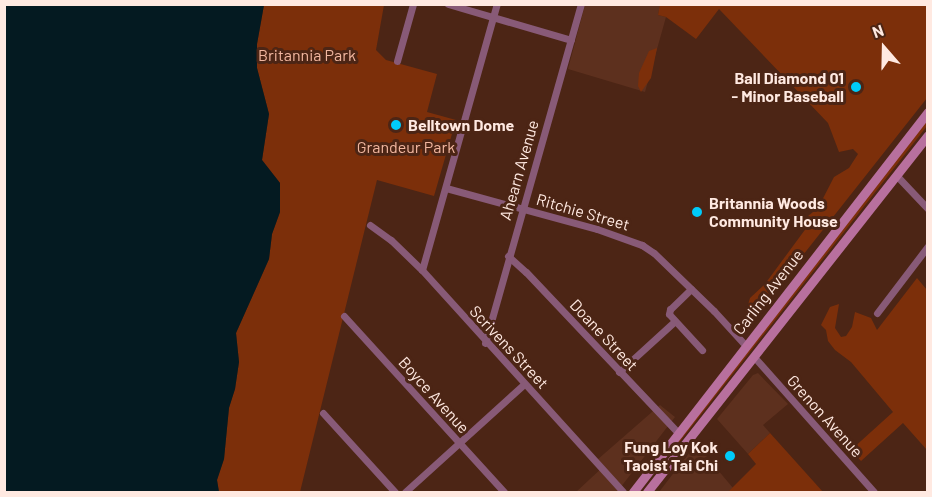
<!DOCTYPE html>
<html>
<head>
<meta charset="utf-8">
<style>
  body { margin:0 }
  #map { position:relative; width:932px; height:497px; overflow:hidden; background:#4c2515; font-family:Barlow,sans-serif }
  div>[style] { position:absolute }
  [style*='--x'] { left:calc(var(--x)*1px); top:calc(var(--y)*1px); width:calc(var(--w)*1px); rotate:calc(var(--a)*1deg) }
  .built>* { inset:0; background:#5d301e }
  .green>* { inset:0; background:#7c2f0a }
  .water>* { inset:0; background:#041a21 }
  .street>* { height:7px; margin:-3.5px; padding:0 3.5px; transform-origin:3.5px; border-radius:3.5px; background:#885a77 }
  .secondary>* { height:9px; margin:-4.5px; padding:0 4.5px; transform-origin:4.5px; border-radius:4.5px; background:#b8709e }
  .dots>* { width:16px; height:16px; translate:-50% -50%; box-sizing:border-box; border:3px solid #4c2515; border-radius:50% }
  span { translate:-50% -50%; white-space:nowrap; text-align:center; line-height:1.15; -webkit-text-stroke:6px #4c2515; paint-order:stroke }
  .park-label { font-size:16px; color:#f2b7a0 }
  .poi-label { font-size:16px; color:#ffe9e1; font-weight:700 }
  .right { translate:-100% -50%; text-align:right }
  .left { translate:0 -50%; text-align:left }
  .street-label { font-size:16px; color:#ffe9e1 }
  .frame { position:absolute; inset:0; border:6px solid #ffe9e1; pointer-events:none }
  .north { position:absolute; left:854px; top:18px; width:60px; height:60px; -webkit-text-stroke:4px #4c2515; paint-order:stroke; rotate:340deg; font-size:16px; font-weight:700; line-height:24px; text-align:center; color:#ffe9e1 }
  .north::after { content:''; display:block; margin:auto; width:21px; height:27px; background:#ffe9e1; clip-path:polygon(50% 0,100% 100%,50% 72%,0 100%) }
</style>
</head>
<body>
<div id="map">
  <div class="built">
    <div style="clip-path:polygon(585px 5px,660px 5px,658px 15px,666px 17px,645px 92px,568px 69px)"></div>
    <div style="clip-path:polygon(758px 373px,788px 404px,763px 425px,770px 433px,748px 454px,717px 419px,753px 375px)"></div>
    <div style="clip-path:polygon(660px 405px,675px 417px,617px 492px,576px 492px,604px 466px,597px 460px)"></div>
    <div style="clip-path:polygon(696px 444px,733px 488px,728px 492px,659px 492px)"></div>
  </div>
  <div class="green">
    <div style="clip-path:polygon(660px 4px,927px 5px,927px 98px,747px 326px,743px 322px,750px 298px,765px 284px,807px 227px,808px 216px,818px 208px,834px 177px,849px 168px,858px 154px,853px 149px,839px 152px,828px 123px,719px 9px,696px 39px,666px 17px,658px 15px)"></div>
    <div style="clip-path:polygon(264px 5px,384px 5px,376px 50px,386px 60px,437px 74px,427px 112px,456px 120px,434px 196px,377px 180px,300px 492px,219px 492px,217px 480px,224px 459px,229px 407px,235px 389px,239px 362px,236px 333px,269px 259px,272px 234px,280px 212px,280px 183px,262px 160px,269px 114px,257px 68px,257px 44px)"></div>
    <div style="clip-path:polygon(657px 48px,651px 78px,641px 92px,638px 86px,639px 73px,649px 51px)"></div>
    <div style="clip-path:polygon(927px 118px,927px 126px,674px 449px,684px 433px)"></div>
    <div style="clip-path:polygon(917px 278px,927px 290px,927px 450px,903px 423px,861px 461px,851px 450px,893px 412px,851px 362px,835px 350px,828px 341px,826px 330px,821px 325px,830px 307px,839px 304px,835px 328px,841px 337px,846px 336px,852px 327px,855px 312px,871px 318px,877px 330px)"></div>
    <div style="clip-path:polygon(770px 433px,823px 492px,728px 492px,756px 464px,748px 454px)"></div>
  </div>
  <div class="water">
    <div style="clip-path:polygon(4px 5px,264px 5px,257px 44px,257px 68px,269px 114px,262px 160px,280px 183px,280px 212px,272px 234px,269px 259px,236px 333px,239px 362px,235px 389px,229px 408px,224px 459px,217px 480px,219px 492px,5px 492px)"></div>
  </div>
  <div class="street">
    <div style="--x:448;--y:4;--w:128;--a:16.3"></div>
    <div style="--x:397;--y:61;--w:59;--a:-74.3"></div>
    <div style="--x:896;--y:175;--w:47;--a:46.7"></div>
    <div style="--x:446;--y:188;--w:156;--a:15.2"></div>
    <div style="--x:597;--y:229;--w:48;--a:19.6"></div>
    <div style="--x:642;--y:245;--w:14;--a:34"></div>
    <div style="--x:654;--y:253;--w:83;--a:44"></div>
    <div style="--x:714;--y:311;--w:46;--a:47.6"></div>
    <div style="--x:370;--y:225;--w:26;--a:36"></div>
    <div style="--x:391;--y:240;--w:43;--a:44.1"></div>
    <div style="--x:422;--y:270;--w:299;--a:47.8"></div>
    <div style="--x:508;--y:256;--w:24;--a:42"></div>
    <div style="--x:526;--y:272;--w:223;--a:46.6"></div>
    <div style="--x:422;--y:270;--w:276;--a:-74.3"></div>
    <div style="--x:691;--y:289;--w:29;--a:136"></div>
    <div style="--x:670;--y:309;--w:5;--a:101"></div>
    <div style="--x:669;--y:314;--w:49;--a:47.5"></div>
    <div style="--x:877;--y:313;--w:84;--a:-52.7"></div>
    <div style="--x:344;--y:316;--w:238;--a:47.7"></div>
    <div style="--x:485;--y:343;--w:352;--a:-74.2"></div>
    <div style="--x:755;--y:358;--w:179;--a:48.4"></div>
    <div style="--x:619;--y:372;--w:74;--a:-42.3"></div>
    <div style="--x:323;--y:413;--w:107;--a:47.7"></div>
    <div style="--x:405;--y:492;--w:161;--a:-42.2"></div>
  </div>
  <div class="secondary">
    <div style="--x:633;--y:492;--w:481;--a:-52.2"></div>
    <div style="--x:647;--y:492;--w:454;--a:-51.8"></div>
  </div>
  <div class="dots">
    <div style="left:856px;top:87px;background:#00cbf9"></div>
    <div style="left:396px;top:125px;background:#00cbf9"></div>
    <div style="left:697px;top:212px;background:#00cbf9"></div>
    <div style="left:730px;top:456px;background:#00cbf9"></div>
  </div>
  <div class="park-label">
    <span style="left:307px;top:55px">Britannia Park</span>
    <span style="left:406px;top:147px">Grandeur Park</span>
  </div>
  <div class="poi-label">
    <span class="right" style="left:844px;top:87px">Ball Diamond 01<br>- Minor Baseball</span>
    <span class="left" style="left:408px;top:125px">Belltown Dome</span>
    <span class="left" style="left:709px;top:212px">Britannia Woods<br>Community House</span>
    <span class="right" style="left:718px;top:456px">Fung Loy Kok<br>Taoist Tai Chi</span>
  </div>
  <div class="street-label">
    <span style="left:519px;top:170px;rotate:-74deg">Ahearn Avenue</span>
    <span style="left:583px;top:212px;rotate:16deg">Ritchie Street</span>
    <span style="left:768px;top:292px;rotate:-52deg">Carling Avenue</span>
    <span style="left:604px;top:335px;rotate:47deg">Doane Street</span>
    <span style="left:509px;top:347px;rotate:47deg">Scrivens Street</span>
    <span style="left:434px;top:395px;rotate:48deg">Boyce Avenue</span>
    <span style="left:825px;top:416px;rotate:48deg">Grenon Avenue</span>
  </div>
  <div class="frame"></div>
  <div class="north">N</div>
</div>
</body>
</html>
